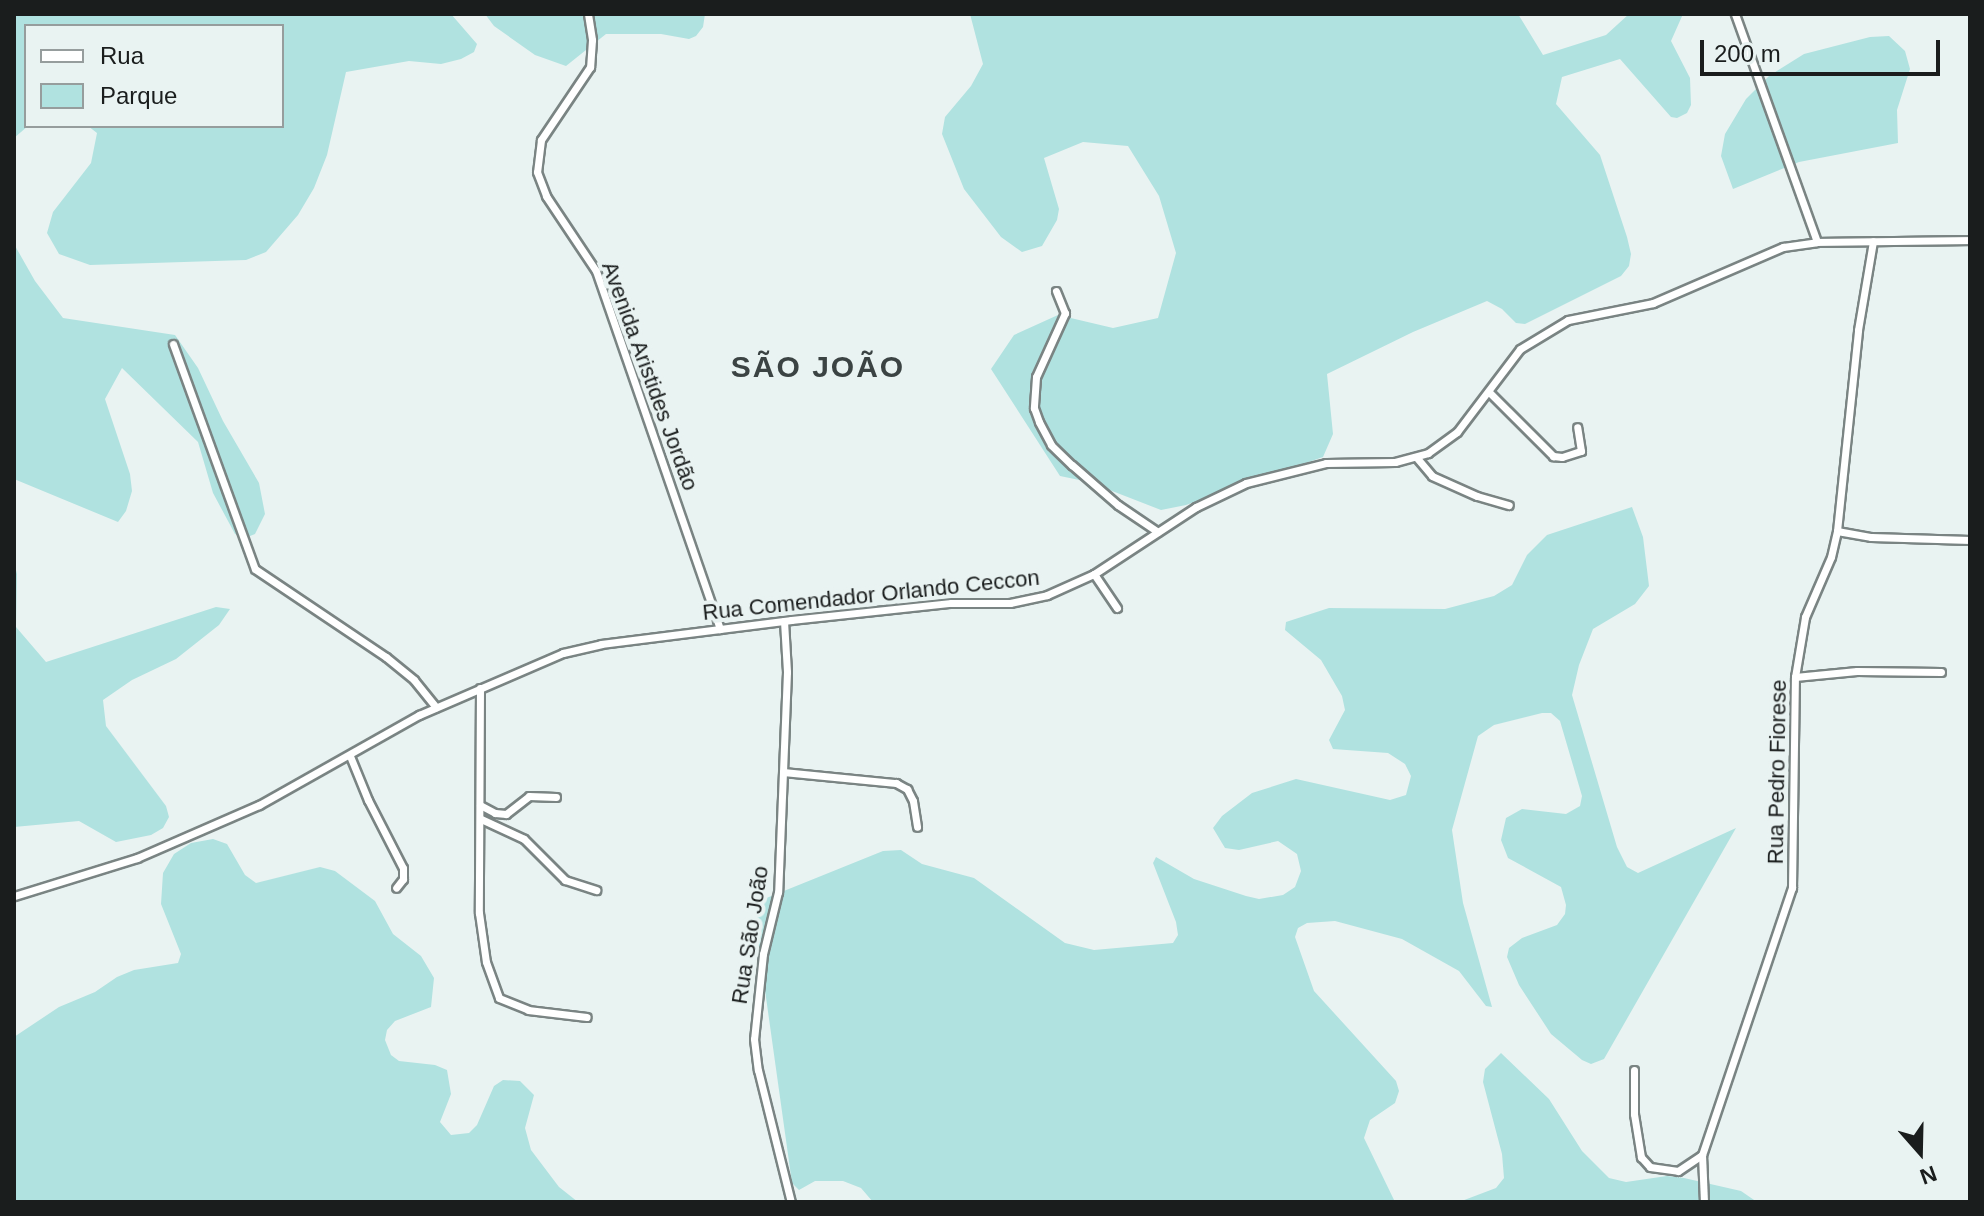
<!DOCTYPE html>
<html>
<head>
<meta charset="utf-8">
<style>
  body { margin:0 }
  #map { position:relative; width:1984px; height:1216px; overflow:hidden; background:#e9f3f2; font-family:Arial,sans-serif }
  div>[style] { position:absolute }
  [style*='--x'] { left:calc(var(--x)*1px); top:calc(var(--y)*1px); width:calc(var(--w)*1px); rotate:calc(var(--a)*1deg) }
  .green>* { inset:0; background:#b0e2e0 }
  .roads { filter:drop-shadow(2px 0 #7a8483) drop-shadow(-2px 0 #7a8483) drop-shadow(0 2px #7a8483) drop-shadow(0 -2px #7a8483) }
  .minor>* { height:7px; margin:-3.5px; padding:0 3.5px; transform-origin:3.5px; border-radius:3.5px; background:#fff }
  span { translate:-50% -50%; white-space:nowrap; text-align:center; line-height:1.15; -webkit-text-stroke:8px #e9f3f2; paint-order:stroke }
  .street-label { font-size:22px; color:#1a1d1d }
  .district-label { font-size:30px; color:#3b4343; font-weight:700; letter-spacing:2px }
  .frame { position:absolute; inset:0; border:16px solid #1a1d1d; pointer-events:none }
  .legend { position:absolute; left:24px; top:24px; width:260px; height:104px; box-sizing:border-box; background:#e9f3f2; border:2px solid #969d9d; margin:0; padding:10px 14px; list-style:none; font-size:24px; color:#1a1d1d }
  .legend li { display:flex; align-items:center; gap:16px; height:40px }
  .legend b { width:40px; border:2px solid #969d9d }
  .north { position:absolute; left:1880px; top:1112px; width:80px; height:80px; -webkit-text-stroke:6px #e9f3f2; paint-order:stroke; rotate:160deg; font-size:22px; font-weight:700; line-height:32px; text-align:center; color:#1a1d1d }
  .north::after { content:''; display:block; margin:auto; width:28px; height:36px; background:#1a1d1d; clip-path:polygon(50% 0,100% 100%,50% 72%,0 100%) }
  .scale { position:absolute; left:1700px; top:40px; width:240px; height:36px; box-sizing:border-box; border:4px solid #1a1d1d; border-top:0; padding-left:10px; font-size:24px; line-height:28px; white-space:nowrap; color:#1a1d1d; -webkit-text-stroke:6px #e9f3f2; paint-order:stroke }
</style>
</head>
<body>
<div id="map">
  <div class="green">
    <div style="clip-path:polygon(14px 14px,451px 14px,477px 44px,474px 52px,461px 59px,441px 64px,409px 61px,346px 72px,327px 155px,314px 188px,298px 215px,266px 252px,246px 260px,90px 265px,59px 254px,47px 233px,53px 212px,91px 163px,97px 133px,88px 126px,282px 126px,282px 26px,26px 26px,28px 126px,14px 138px)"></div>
    <div style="clip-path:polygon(485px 14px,705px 14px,703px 27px,696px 36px,689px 39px,661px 34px,606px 34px,566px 66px,535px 55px,494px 26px)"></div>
    <div style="clip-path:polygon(970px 14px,1518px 14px,1543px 55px,1606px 35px,1629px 14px,1683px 14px,1671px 41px,1690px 78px,1691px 105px,1687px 113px,1677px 118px,1671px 117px,1620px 59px,1562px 77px,1556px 104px,1600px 155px,1627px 237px,1631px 254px,1629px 266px,1621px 276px,1525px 324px,1516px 323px,1502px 309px,1487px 301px,1413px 332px,1327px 374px,1333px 434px,1323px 457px,1186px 505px,1161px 510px,1089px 482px,1060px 476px,991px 369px,1014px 335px,1058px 315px,1113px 328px,1158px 318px,1176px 253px,1159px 196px,1128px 146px,1083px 142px,1044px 158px,1059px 209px,1057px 220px,1042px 246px,1022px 252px,1001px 237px,964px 189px,942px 134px,945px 117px,971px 86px,983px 64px)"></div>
    <div style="clip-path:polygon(1889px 36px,1905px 51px,1910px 69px,1897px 110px,1898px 143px,1799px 162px,1733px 189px,1721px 156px,1725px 134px,1746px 99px,1769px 76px,1804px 54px,1870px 37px)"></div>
    <div style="clip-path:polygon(14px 244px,35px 281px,63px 318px,175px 335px,198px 368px,223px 421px,259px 483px,265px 514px,255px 534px,245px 538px,235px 534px,213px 493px,198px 442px,122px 368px,105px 399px,130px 474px,132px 491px,126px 511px,118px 522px,14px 479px)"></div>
    <div style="clip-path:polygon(1632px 507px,1643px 537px,1649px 586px,1635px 604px,1593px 629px,1579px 665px,1572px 695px,1617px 847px,1627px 867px,1638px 873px,1736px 828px,1604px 1059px,1591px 1064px,1582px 1060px,1551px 1034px,1519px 985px,1507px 957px,1509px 948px,1522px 938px,1557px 925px,1565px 914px,1566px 905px,1561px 887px,1508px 858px,1501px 840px,1506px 818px,1522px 809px,1566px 814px,1580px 806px,1582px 796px,1560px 721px,1551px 713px,1542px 713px,1494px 725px,1478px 736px,1452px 830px,1463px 903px,1492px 1007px,1486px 1006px,1459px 971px,1402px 939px,1335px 921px,1307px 923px,1298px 928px,1295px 937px,1314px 991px,1396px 1081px,1399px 1091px,1395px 1103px,1370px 1120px,1364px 1138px,1395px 1202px,873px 1202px,861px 1188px,843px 1181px,815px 1181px,799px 1190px,792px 1183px,756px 926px,758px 907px,764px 899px,883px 851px,901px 850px,922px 864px,974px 878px,1065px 943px,1094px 950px,1173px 943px,1178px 935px,1176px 922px,1153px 863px,1156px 857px,1194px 879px,1246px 896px,1259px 899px,1283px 895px,1295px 887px,1301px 871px,1297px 854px,1278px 841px,1239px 850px,1225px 848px,1213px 828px,1222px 816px,1252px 793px,1296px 779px,1390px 800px,1406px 795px,1411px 776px,1405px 764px,1388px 753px,1333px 749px,1329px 740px,1345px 710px,1342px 696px,1321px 660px,1285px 630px,1286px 622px,1329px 608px,1445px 609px,1494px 596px,1512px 585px,1527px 555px,1547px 535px)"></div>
    <div style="clip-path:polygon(14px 562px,17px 574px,16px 627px,46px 662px,216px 607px,230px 609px,219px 625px,176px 659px,132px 680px,103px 700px,106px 726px,166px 806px,169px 817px,163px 828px,151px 835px,116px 842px,79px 821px,14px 827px)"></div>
    <div style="clip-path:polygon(213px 839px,227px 844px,245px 875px,256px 883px,320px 867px,335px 871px,375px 901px,393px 934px,421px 956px,434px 978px,431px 1007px,395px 1021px,387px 1030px,385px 1040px,391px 1055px,399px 1061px,435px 1065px,447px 1070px,451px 1094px,440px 1122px,451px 1135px,469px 1133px,477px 1125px,494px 1086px,503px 1080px,520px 1081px,534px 1095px,525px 1128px,531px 1150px,559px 1187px,578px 1202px,14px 1202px,14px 1037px,59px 1007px,95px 992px,117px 977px,134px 970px,178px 963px,181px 954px,161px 904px,163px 873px,174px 854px,191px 843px)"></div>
    <div style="clip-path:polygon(1501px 1053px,1549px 1099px,1582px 1151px,1609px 1178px,1626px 1182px,1667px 1176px,1684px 1178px,1741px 1191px,1757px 1202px,1459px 1202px,1496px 1188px,1504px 1178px,1502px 1154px,1483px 1082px,1485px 1069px)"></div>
  </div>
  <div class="roads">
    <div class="minor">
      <div style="--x:588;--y:14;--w:26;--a:81"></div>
      <div style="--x:592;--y:40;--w:27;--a:94"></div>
      <div style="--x:590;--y:67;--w:88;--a:123.9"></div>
      <div style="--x:541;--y:140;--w:32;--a:97"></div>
      <div style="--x:537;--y:172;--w:26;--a:69"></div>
      <div style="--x:546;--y:196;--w:90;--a:56.3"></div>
      <div style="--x:596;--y:271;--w:379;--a:70.9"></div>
      <div style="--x:1735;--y:14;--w:242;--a:70.2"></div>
      <div style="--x:1056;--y:291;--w:24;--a:68"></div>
      <div style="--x:1065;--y:313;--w:70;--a:114.4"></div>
      <div style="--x:1036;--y:377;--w:31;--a:94"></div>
      <div style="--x:1034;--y:408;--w:15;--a:70"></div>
      <div style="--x:1039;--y:422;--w:26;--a:62"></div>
      <div style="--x:1051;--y:445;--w:29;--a:44"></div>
      <div style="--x:1072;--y:465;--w:61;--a:41"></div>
      <div style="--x:1118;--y:505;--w:48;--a:34"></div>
      <div style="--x:173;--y:344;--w:239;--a:70"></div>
      <div style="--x:255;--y:569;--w:158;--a:33.9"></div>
      <div style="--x:386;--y:657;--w:36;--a:39"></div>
      <div style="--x:414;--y:680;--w:35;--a:51"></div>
      <div style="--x:1489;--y:392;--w:91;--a:45"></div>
      <div style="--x:1553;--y:456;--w:9;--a:6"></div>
      <div style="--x:1562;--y:457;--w:20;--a:-18"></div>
      <div style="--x:1581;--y:451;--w:24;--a:-99"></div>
      <div style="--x:1417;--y:458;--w:23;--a:50"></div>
      <div style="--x:1432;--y:476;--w:49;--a:24"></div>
      <div style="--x:1477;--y:496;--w:33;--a:16"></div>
      <div style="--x:1837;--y:531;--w:35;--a:10"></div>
      <div style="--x:1871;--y:537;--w:99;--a:1.7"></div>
      <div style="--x:1094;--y:574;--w:41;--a:55.9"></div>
      <div style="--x:784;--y:621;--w:51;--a:86.6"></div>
      <div style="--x:787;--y:672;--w:220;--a:92.3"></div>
      <div style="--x:778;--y:892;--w:64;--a:103.6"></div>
      <div style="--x:763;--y:954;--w:85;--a:96"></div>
      <div style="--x:754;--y:1039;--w:31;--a:83"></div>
      <div style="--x:758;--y:1070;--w:136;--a:76"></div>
      <div style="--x:1795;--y:677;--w:62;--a:-5.5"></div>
      <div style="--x:1857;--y:671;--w:84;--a:0.7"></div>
      <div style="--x:480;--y:688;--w:225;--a:90.3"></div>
      <div style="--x:479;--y:913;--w:49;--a:81.9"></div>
      <div style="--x:486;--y:962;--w:38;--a:70"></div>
      <div style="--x:499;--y:998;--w:31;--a:22"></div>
      <div style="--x:528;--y:1010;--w:59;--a:6.8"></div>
      <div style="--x:350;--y:756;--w:48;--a:67.8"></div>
      <div style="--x:368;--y:800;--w:76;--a:62.8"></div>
      <div style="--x:403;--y:868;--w:11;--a:90"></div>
      <div style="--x:403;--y:879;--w:11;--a:128"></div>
      <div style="--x:783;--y:772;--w:114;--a:5.6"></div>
      <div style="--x:896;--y:783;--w:13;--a:29"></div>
      <div style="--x:907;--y:789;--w:13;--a:63"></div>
      <div style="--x:913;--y:801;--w:26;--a:81"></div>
      <div style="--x:480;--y:805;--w:17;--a:28"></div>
      <div style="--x:495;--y:813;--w:11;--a:5"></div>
      <div style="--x:506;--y:814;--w:29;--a:-38"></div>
      <div style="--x:529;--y:796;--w:27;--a:2"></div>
      <div style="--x:481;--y:819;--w:47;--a:24.9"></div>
      <div style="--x:524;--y:839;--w:58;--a:45"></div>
      <div style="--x:565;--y:880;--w:33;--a:18"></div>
      <div style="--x:14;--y:896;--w:129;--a:-17.2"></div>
      <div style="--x:137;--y:858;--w:133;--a:-23.5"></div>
      <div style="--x:259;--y:805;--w:184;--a:-29.4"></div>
      <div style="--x:419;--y:715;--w:157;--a:-23.3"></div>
      <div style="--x:563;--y:653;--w:39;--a:-13"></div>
      <div style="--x:601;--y:644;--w:192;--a:-7.2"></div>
      <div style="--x:791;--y:620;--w:161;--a:-6.1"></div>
      <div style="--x:951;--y:603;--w:59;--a:0"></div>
      <div style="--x:1010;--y:603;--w:38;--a:-12"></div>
      <div style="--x:1047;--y:595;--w:51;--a:-24.1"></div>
      <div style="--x:1094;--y:574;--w:122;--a:-33.3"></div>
      <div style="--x:1196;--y:507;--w:55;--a:-25.6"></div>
      <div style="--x:1246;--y:483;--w:82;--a:-14"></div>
      <div style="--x:1326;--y:463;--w:69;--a:-0.8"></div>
      <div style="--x:1395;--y:462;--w:34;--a:-15"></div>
      <div style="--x:1428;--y:453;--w:36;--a:-36"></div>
      <div style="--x:1457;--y:432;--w:104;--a:-52.8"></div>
      <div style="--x:1520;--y:349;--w:56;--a:-31.1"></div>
      <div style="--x:1568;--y:320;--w:87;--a:-11.3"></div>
      <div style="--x:1653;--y:303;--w:142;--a:-23.3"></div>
      <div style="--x:1783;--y:247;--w:34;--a:-8"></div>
      <div style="--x:1817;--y:242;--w:153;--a:-0.7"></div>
      <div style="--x:1634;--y:1070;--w:44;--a:90"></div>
      <div style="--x:1634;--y:1114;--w:44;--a:80.8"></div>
      <div style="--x:1641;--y:1157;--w:13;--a:48"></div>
      <div style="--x:1650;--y:1167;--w:28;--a:8"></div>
      <div style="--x:1678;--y:1171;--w:29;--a:-34"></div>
      <div style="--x:1704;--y:1202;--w:47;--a:-92.4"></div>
      <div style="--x:1702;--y:1155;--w:282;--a:-71.4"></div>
      <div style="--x:1792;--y:888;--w:211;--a:-89.2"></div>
      <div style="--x:1795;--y:677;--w:61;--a:-80.5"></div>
      <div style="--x:1805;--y:617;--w:65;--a:-66.6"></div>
      <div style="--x:1831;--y:557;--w:27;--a:-77"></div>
      <div style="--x:1837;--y:531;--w:202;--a:-84"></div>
      <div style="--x:1858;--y:330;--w:90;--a:-80.4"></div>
    </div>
  </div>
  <div class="street-label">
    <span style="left:650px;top:376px;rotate:70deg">Avenida Aristides Jordão</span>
    <span style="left:871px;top:595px;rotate:-6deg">Rua Comendador Orlando Ceccon</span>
    <span style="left:1777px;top:772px;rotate:-89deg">Rua Pedro Fiorese</span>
    <span style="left:750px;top:935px;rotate:-81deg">Rua São João</span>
  </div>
  <div class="district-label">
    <span style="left:818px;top:367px">SÃO JOÃO</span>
  </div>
  <div class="frame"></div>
  <ul class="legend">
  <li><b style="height:10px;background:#fff"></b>Rua</li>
  <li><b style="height:22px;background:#b0e2e0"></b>Parque</li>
  </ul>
  <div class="north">N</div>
  <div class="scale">200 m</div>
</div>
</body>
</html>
